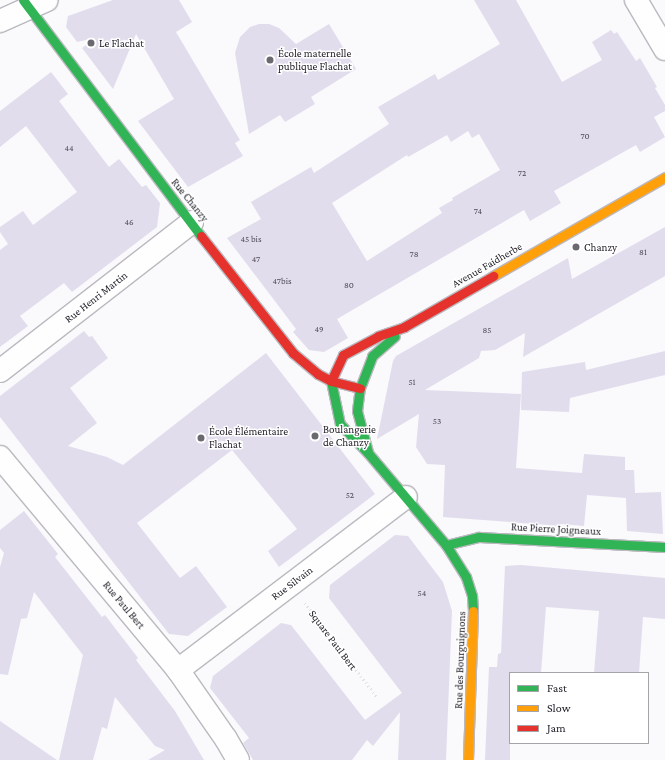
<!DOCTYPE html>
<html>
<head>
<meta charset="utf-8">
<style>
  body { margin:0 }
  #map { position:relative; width:665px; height:760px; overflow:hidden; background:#faf9fc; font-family:"Crimson Pro",serif }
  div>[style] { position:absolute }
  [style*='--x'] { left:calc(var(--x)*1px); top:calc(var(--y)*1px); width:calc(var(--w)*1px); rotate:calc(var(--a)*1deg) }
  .building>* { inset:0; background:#e2dded }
  .path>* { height:2.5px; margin-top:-1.25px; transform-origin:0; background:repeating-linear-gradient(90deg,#e0e0e1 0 1px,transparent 0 4px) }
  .roads { filter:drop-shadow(1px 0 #bbb9bf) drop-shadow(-1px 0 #bbb9bf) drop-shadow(0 1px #bbb9bf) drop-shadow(0 -1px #bbb9bf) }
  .street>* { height:22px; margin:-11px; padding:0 11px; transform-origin:11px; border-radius:11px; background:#fefeff }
  .fast>* { height:9px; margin:-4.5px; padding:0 4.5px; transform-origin:4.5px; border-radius:4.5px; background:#30b455 }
  .slow>* { height:9px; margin:-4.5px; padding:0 4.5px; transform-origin:4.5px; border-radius:4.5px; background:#ff9f0a }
  .jam>* { height:9px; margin:-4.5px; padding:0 4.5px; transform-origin:4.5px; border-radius:4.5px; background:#e5322d }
  .dots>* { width:11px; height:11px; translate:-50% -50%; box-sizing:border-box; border:2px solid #fff; border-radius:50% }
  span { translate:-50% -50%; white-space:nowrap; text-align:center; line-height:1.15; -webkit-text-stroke:3px #fff; paint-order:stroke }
  .number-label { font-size:9px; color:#4f4c57 }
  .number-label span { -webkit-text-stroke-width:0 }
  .poi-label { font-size:11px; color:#1e1b25 }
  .left { translate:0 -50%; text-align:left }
  .street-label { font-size:11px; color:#1e1b25 }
  .legend { position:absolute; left:509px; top:672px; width:140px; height:72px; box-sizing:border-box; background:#fff; border:1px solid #a5a4a8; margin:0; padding:5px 7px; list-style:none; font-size:12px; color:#1e1b25 }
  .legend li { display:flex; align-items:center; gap:8px; height:20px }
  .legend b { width:20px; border:1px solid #a5a4a8 }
</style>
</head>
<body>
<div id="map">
  <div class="building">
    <div style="clip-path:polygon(113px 0,179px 0,192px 22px,176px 32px,240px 140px,235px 143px,243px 156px,188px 187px,138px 121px,174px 99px,136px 34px,113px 89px,82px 48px,95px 38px,77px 42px,66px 27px,68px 16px)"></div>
    <div style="clip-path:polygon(evenodd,474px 0,516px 0,562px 82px,602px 60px,592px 42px,611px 30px,614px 34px,617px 32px,636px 61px,640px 58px,657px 87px,655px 88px,665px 105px,665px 111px,654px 117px,665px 137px,640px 152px,636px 145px,554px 191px,561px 203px,530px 221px,524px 210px,337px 319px,348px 338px,324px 352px,309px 350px,293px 332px,296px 329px,227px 238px,261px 219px,251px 202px,311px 167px,314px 173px,389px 124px,378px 107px,435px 74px,438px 80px,500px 44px,474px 0,468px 131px,472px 138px,479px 134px,500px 170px,452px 198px,453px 200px,439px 208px,442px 213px,367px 261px,332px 203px,407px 155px,408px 157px,447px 135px,451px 142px,468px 131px)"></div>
    <div style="clip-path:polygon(259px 24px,269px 24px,279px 28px,296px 44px,329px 24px,356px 69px,311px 97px,315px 104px,285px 122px,280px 115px,249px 134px,235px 53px,240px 37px,250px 27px)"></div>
    <div style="clip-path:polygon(51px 72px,68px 94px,59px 101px,109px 167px,119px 159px,142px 187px,146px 185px,160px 203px,157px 227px,72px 292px,64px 283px,20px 316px,28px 326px,0 347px,0 250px,8px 244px,0 232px,0 227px,23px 211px,33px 225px,77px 192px,26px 126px,0 147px,0 111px)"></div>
    <div style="clip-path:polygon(665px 227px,665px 276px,523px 357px,525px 333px,495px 350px,481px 351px,479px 358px,425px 390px,521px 394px,516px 468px,582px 473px,584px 454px,625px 457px,625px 470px,634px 470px,635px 493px,661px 492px,663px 534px,627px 531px,626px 498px,587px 495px,584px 526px,561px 524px,561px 526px,443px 517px,445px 465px,427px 464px,416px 447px,419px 414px,377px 439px,393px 361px,396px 356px,568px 258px,572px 279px)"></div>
    <div style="clip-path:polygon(84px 331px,89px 337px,92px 336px,108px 358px,70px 388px,97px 423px,68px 446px,107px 457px,123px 465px,266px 353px,375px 494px,279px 567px,268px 551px,297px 529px,232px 450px,137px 523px,180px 578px,196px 566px,227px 607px,188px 636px,169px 634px,0 417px,0 396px)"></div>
    <div style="clip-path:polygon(665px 351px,665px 375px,570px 398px,569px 412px,521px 410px,522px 372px,585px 362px,586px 370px)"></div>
    <div style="clip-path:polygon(24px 511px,58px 554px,55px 557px,102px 617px,105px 615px,138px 658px,136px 660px,175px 711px,204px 760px,148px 760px,165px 750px,155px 746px,115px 697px,107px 729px,102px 727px,93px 760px,59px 760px,83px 655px,34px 592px,27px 618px,21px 619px,8px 675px,0 674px,0 567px,4px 553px,0 548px,0 530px)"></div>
    <div style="clip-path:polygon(395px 535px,408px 536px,443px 582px,452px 611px,446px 760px,398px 760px,400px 712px,373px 746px,367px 740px,352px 760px,253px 760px,243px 743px,249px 738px,210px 688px,213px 676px,281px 623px,291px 625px,365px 720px,402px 693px,329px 598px,330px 585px)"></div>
    <div style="clip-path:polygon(521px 565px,665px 578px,665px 619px,643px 617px,639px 673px,594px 673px,599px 611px,546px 607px,541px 673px,510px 673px,510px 760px,485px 760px,489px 667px,497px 667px,498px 654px,501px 653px,505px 566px)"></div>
    <div style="clip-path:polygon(0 721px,57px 760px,0 760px)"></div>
  </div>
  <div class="path">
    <div style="--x:305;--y:603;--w:118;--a:52.5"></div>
  </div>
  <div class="roads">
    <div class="street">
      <div style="--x:636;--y:0;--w:57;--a:59.4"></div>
      <div style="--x:0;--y:21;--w:51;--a:-24.1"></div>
      <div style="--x:0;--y:371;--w:243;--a:-37.8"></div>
      <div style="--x:0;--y:457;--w:278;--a:50.1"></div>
      <div style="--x:178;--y:670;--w:84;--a:55.2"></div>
      <div style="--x:226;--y:739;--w:24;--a:60"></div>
      <div style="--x:178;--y:670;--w:286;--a:-37.2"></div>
    </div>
    <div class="fast">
      <div style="--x:23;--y:0;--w:296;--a:53"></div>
      <div style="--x:331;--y:381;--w:44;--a:78.2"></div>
      <div style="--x:340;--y:424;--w:40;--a:46"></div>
      <div style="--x:368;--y:453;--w:121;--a:49.7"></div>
      <div style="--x:446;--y:545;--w:38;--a:58"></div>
      <div style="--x:466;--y:577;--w:20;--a:72"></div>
      <div style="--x:472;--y:596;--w:15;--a:86"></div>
      <div style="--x:368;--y:452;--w:42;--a:-105"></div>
      <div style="--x:357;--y:411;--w:23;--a:-83"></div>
      <div style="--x:360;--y:388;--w:34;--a:-69"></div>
      <div style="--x:372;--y:356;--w:30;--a:-41"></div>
      <div style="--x:446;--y:545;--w:34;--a:-14"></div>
      <div style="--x:479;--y:537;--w:186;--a:3.1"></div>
    </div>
    <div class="slow">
      <div style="--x:493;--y:276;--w:198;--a:-29.9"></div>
      <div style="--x:468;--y:760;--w:149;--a:-88.1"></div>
    </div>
    <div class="jam">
      <div style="--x:201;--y:236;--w:149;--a:51.8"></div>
      <div style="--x:293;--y:353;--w:33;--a:40"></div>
      <div style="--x:318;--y:374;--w:15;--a:28"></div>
      <div style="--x:331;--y:381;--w:30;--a:14"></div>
      <div style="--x:331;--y:381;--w:29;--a:-65"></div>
      <div style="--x:343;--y:355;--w:40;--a:-28"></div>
      <div style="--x:378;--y:336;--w:28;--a:-19"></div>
      <div style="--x:404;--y:327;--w:103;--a:-29.8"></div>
    </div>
  </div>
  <div class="dots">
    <div style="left:91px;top:43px;background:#6b6970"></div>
    <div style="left:270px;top:60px;background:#6b6970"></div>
    <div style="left:576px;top:247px;background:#6b6970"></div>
    <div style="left:315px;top:436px;background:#6b6970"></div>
    <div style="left:201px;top:438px;background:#6b6970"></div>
  </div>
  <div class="number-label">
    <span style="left:585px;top:136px">70</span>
    <span style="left:69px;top:148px">44</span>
    <span style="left:522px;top:173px">72</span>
    <span style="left:478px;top:211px">74</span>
    <span style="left:129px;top:222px">46</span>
    <span style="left:251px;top:239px">45 bis</span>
    <span style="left:643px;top:252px">81</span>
    <span style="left:414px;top:254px">78</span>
    <span style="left:256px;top:259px">47</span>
    <span style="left:282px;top:281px">47bis</span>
    <span style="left:349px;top:285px">80</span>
    <span style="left:319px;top:329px">49</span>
    <span style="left:487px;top:330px">85</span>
    <span style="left:412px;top:382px">51</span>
    <span style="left:437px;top:421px">53</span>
    <span style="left:350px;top:495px">52</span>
    <span style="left:422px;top:593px">54</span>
  </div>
  <div class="poi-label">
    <span class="left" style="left:99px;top:43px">Le Flachat</span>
    <span class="left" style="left:278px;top:60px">École maternelle<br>publique Flachat</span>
    <span class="left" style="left:584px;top:247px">Chanzy</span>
    <span class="left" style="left:323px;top:436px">Boulangerie<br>de Chanzy</span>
    <span class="left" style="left:209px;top:438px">École Élémentaire<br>Flachat</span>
  </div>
  <div class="street-label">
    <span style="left:190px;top:200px;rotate:51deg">Rue Chanzy</span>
    <span style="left:487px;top:265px;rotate:-30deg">Avenue Faidherbe</span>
    <span style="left:96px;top:297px;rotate:-38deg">Rue Henri Martin</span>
    <span style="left:556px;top:529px;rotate:3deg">Rue Pierre Joigneaux</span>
    <span style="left:292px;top:583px;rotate:-37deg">Rue Silvain</span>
    <span style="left:124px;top:605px;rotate:50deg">Rue Paul Bert</span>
    <span style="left:333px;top:640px;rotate:53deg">Square Paul Bert</span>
    <span style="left:460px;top:660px;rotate:-88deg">Rue des Bourguignons</span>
  </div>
  <ul class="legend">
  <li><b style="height:5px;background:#30b455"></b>Fast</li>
  <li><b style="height:5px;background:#ff9f0a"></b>Slow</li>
  <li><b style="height:5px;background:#e5322d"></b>Jam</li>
  </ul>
</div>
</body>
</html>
